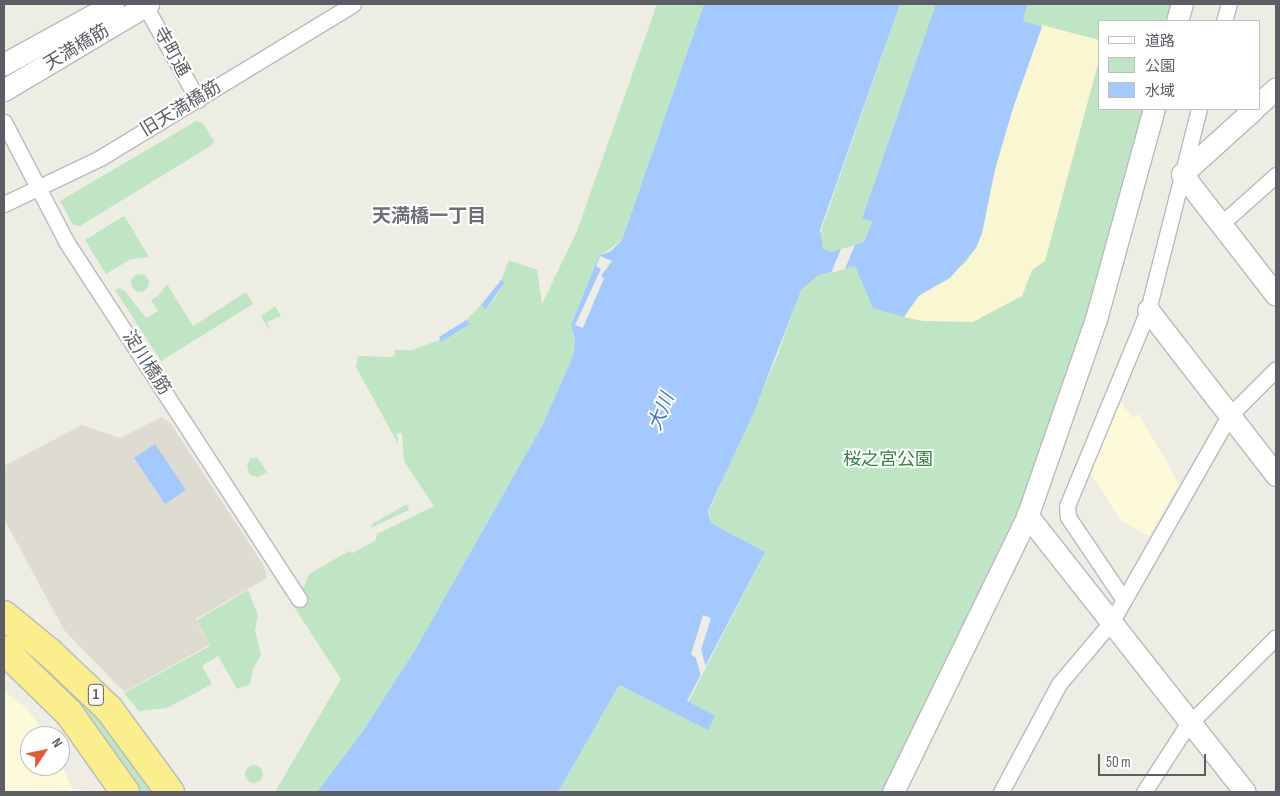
<!DOCTYPE html>
<html>
<head>
<meta charset="utf-8">
<style>
  body { margin:0 }
  #map { position:relative; width:1280px; height:796px; overflow:hidden; background:#eeede3; font-family:"Sofia Sans Condensed","Noto Sans JP",sans-serif }
  div>[style] { position:absolute }
  [style*='--x'] { left:calc(var(--x)*1px); top:calc(var(--y)*1px); width:calc(var(--w)*1px); rotate:calc(var(--a)*1deg) }
  .commercial>* { inset:0; background:#fdfad9 }
  .education>* { inset:0; background:#dedcd1 }
  .green>* { inset:0; background:#c0e5c5 }
  .round { border-radius:50% }
  .sand>* { inset:0; background:#faf6d2 }
  .water>* { inset:0; background:#a3c9fe }
  .pier>* { inset:0; background:#eeede3 }
  .roads { filter:drop-shadow(1px 0 #b8babf) drop-shadow(-1px 0 #b8babf) drop-shadow(0 1px #b8babf) drop-shadow(0 -1px #b8babf) }
  .street>* { height:15px; margin:-7.5px; padding:0 7.5px; transform-origin:7.5px; border-radius:7.5px; background:#fff }
  .secondary>* { height:21px; margin:-10.5px; padding:0 10.5px; transform-origin:10.5px; border-radius:10.5px; background:#fff }
  .highway>* { height:28px; margin:-14px; padding:0 14px; transform-origin:14px; border-radius:14px; background:#fbef8d }
  span { translate:-50% -50%; white-space:nowrap; text-align:center; line-height:1.15; -webkit-text-stroke:4px #fff; paint-order:stroke }
  .shield-label span { padding:1px 4px; background:#fff; border:1px solid; border-radius:4px; -webkit-text-stroke-width:0 }
  .shield-label { font-size:16px; color:#5b5e64; font-weight:700 }
  .street-label { font-size:18px; color:#5b5e64 }
  .park-label { font-size:18px; color:#358143 }
  .neighbourhood-label { font-size:19px; color:#6c7076; font-weight:700 }
  .water-label { font-size:19px; color:#4670c1; font-style:italic }
  .frame { position:absolute; inset:0; border:5px solid #5b5e64; pointer-events:none }
  .legend { position:absolute; left:1098px; top:20px; width:162px; height:90px; box-sizing:border-box; background:#fff; border:1px solid #bdbfc1; margin:0; padding:6px 9px; list-style:none; font-size:15px; color:#5b5e64 }
  .legend li { display:flex; align-items:center; gap:10px; height:25px }
  .legend b { width:25px; border:1px solid #bdbfc1 }
  .north { position:absolute; left:20px; top:726px; width:50px; height:50px; box-sizing:border-box; background:#fff; border:1px solid #bdbfc1; border-radius:50%; rotate:56deg; font-size:14px; font-weight:700; line-height:20px; text-align:center; color:#5b5e64 }
  .north::after { content:''; display:block; margin:auto; width:18px; height:22px; background:#e65930; clip-path:polygon(50% 0,100% 100%,50% 72%,0 100%) }
  .scale { position:absolute; left:1098px; top:754px; width:108px; height:22px; box-sizing:border-box; border:2px solid #5b5e64; border-top:0; padding-left:6px; font-size:15px; line-height:18px; white-space:nowrap; color:#5b5e64; -webkit-text-stroke:4px #fff; paint-order:stroke }
</style>
</head>
<body>
<div id="map">
  <div class="commercial">
    <div style="clip-path:polygon(1118px 398px,1133px 418px,1139px 414px,1179px 484px,1149px 536px,1120px 520px,1089px 470px)"></div>
    <div style="clip-path:polygon(4px 691px,26px 708px,47px 736px,30px 736px,30px 766px,60px 766px,60px 761px,72px 788px,90px 792px,4px 792px)"></div>
  </div>
  <div class="education">
    <div style="clip-path:polygon(161px 417px,171px 424px,264px 566px,267px 578px,196px 619px,209px 645px,124px 692px,64px 630px,4px 519px,4px 466px,82px 425px,120px 438px)"></div>
  </div>
  <div class="green">
    <div style="clip-path:polygon(657px 4px,704px 4px,622px 240px,600px 256px,571px 325px,575px 340px,573px 356px,542px 426px,415px 650px,363px 731px,317px 792px,275px 792px,341px 679px,292px 604px,306px 595px,303px 589px,309px 574px,349px 551px,353px 553px,376px 540px,377px 534px,434px 506px,404px 461px,402px 433px,397px 433px,398px 444px,356px 367px,358px 356px,392px 357px,395px 356px,395px 350px,412px 350px,455px 334px,469px 324px,466px 320px,481px 305px,486px 309px,494px 299px,505px 282px,501px 280px,509px 260px,537px 270px,542px 304px,577px 231px)"></div>
    <div style="clip-path:polygon(900px 4px,1174px 4px,1169px 21px,1099px 21px,1099px 109px,1146px 109px,1101px 275px,1023px 508px,884px 792px,558px 792px,618px 685px,681px 716px,765px 552px,711px 523px,709px 511px,777px 357px)"></div>
    <div style="clip-path:polygon(196px 121px,203px 123px,214px 141px,212px 145px,80px 226px,73px 225px,60px 201px)"></div>
    <div style="clip-path:polygon(122px 217px,125px 217px,149px 257px,131px 259px,106px 274px,85px 240px)"></div>
    <div class="round" style="left:131px;top:274px;width:18px;height:18px"></div>
    <div style="clip-path:polygon(167px 284px,193px 326px,246px 292px,253px 304px,161px 361px,115px 290px,120px 288px,125px 291px,146px 318px,158px 311px,151px 300px,158px 296px)"></div>
    <div style="clip-path:polygon(275px 306px,281px 316px,267px 322px,270px 332px,261px 316px)"></div>
    <div style="clip-path:polygon(257px 457px,267px 472px,258px 477px,250px 475px,247px 466px,250px 459px)"></div>
    <div style="clip-path:polygon(407px 504px,409px 510px,371px 528px,372px 524px)"></div>
    <div style="clip-path:polygon(248px 590px,258px 615px,255px 630px,261px 655px,253px 669px,250px 684px,237px 689px,218px 656px,202px 666px,212px 684px,167px 708px,139px 711px,124px 693px,210px 646px,197px 620px)"></div>
    <div style="clip-path:polygon(4px 630px,98px 715px,155px 792px,137px 792px,56px 681px,4px 636px)"></div>
    <div class="round" style="left:245px;top:765px;width:18px;height:18px"></div>
  </div>
  <div class="sand">
    <div style="clip-path:polygon(1042px 25px,1099px 40px,1099px 60px,1045px 261px,1032px 270px,1022px 296px,973px 322px,923px 321px,904px 317px,919px 296px,965px 263px,976px 247px,982px 233px,995px 169px,1013px 108px)"></div>
  </div>
  <div class="water">
    <div style="clip-path:polygon(704px 4px,900px 4px,820px 230px,823px 249px,831px 252px,864px 242px,873px 221px,862px 219px,936px 4px,1027px 4px,1023px 21px,1042px 27px,1013px 108px,995px 169px,982px 233px,976px 248px,950px 278px,918px 296px,904px 317px,873px 308px,855px 266px,818px 275px,801px 290px,754px 412px,708px 511px,711px 523px,765px 552px,687px 701px,715px 716px,708px 730px,619px 685px,558px 792px,317px 792px,363px 731px,415px 650px,542px 426px,573px 356px,575px 340px,571px 325px,599px 256px,611px 251px,622px 240px)"></div>
    <div style="clip-path:polygon(501px 280px,505px 282px,486px 309px,481px 305px)"></div>
    <div style="clip-path:polygon(466px 320px,470px 324px,441px 342px,439px 337px)"></div>
    <div style="clip-path:polygon(155px 444px,186px 490px,165px 504px,134px 458px)"></div>
  </div>
  <div class="pier">
    <div style="clip-path:polygon(855px 245px,845px 269px,831px 273px,841px 249px)"></div>
    <div style="clip-path:polygon(600px 256px,612px 261px,601px 276px,604px 278px,583px 328px,575px 325px,601px 269px,596px 266px)"></div>
    <div style="clip-path:polygon(703px 615px,711px 618px,701px 650px,706px 667px,701px 676px,696px 658px,691px 654px)"></div>
  </div>
  <div class="roads">
    <div class="street">
      <div style="--x:144;--y:4;--w:110;--a:60.6"></div>
      <div style="--x:1224;--y:21;--w:18;--a:-74"></div>
      <div style="--x:4;--y:122;--w:136;--a:62.5"></div>
      <div style="--x:67;--y:243;--w:425;--a:56.9"></div>
      <div style="--x:4;--y:204;--w:106;--a:-25.6"></div>
      <div style="--x:100;--y:158;--w:296;--a:-31.3"></div>
      <div style="--x:1221;--y:224;--w:74;--a:-41.7"></div>
      <div style="--x:1124;--y:600;--w:100;--a:-124"></div>
      <div style="--x:1068;--y:517;--w:11;--a:-95"></div>
      <div style="--x:1067;--y:506;--w:212;--a:-67.5"></div>
      <div style="--x:1148;--y:310;--w:207;--a:-75.8"></div>
      <div style="--x:1001;--y:792;--w:123;--a:-61.8"></div>
      <div style="--x:1059;--y:684;--w:82;--a:-49.9"></div>
      <div style="--x:1112;--y:621;--w:236;--a:-60.3"></div>
      <div style="--x:1229;--y:416;--w:66;--a:-45"></div>
      <div style="--x:1144;--y:792;--w:77;--a:-57.1"></div>
      <div style="--x:1186;--y:727;--w:127;--a:-45"></div>
    </div>
    <div class="secondary">
      <div style="--x:1177;--y:21;--w:18;--a:-74"></div>
      <div style="--x:4;--y:64;--w:124;--a:-28.8"></div>
      <div style="--x:4;--y:90;--w:168;--a:-30.8"></div>
      <div style="--x:1259;--y:104;--w:23;--a:-43"></div>
      <div style="--x:1254;--y:109;--w:97;--a:137.9"></div>
      <div style="--x:1182;--y:174;--w:153;--a:52.2"></div>
      <div style="--x:1148;--y:310;--w:209;--a:52.2"></div>
      <div style="--x:1027;--y:515;--w:352;--a:51.8"></div>
      <div style="--x:893;--y:792;--w:306;--a:-64"></div>
      <div style="--x:1027;--y:517;--w:210;--a:-70.8"></div>
      <div style="--x:1096;--y:319;--w:218;--a:-74.6"></div>
    </div>
    <div class="highway">
      <div style="--x:4;--y:615;--w:58;--a:39.4"></div>
      <div style="--x:49;--y:652;--w:83;--a:43.5"></div>
      <div style="--x:109;--y:709;--w:103;--a:53.7"></div>
      <div style="--x:4;--y:650;--w:91;--a:44.1"></div>
      <div style="--x:69;--y:713;--w:97;--a:54.7"></div>
    </div>
  </div>
  <div class="shield-label">
    <span style="left:96px;top:695px">1</span>
  </div>
  <div class="street-label">
    <span style="left:77px;top:48px;rotate:-31deg">天満橋筋</span>
    <span style="left:171px;top:52px;rotate:61deg">寺町通</span>
    <span style="left:181px;top:109px;rotate:-31deg">旧天満橋筋</span>
    <span style="left:146px;top:363px;rotate:57deg">淀川橋筋</span>
  </div>
  <div class="park-label">
    <span style="left:888px;top:460px">桜之宮公園</span>
  </div>
  <div class="neighbourhood-label">
    <span style="left:429px;top:217px">天満橋一丁目</span>
  </div>
  <div class="water-label">
    <span style="left:662px;top:412px;rotate:-68deg">大川</span>
  </div>
  <div class="frame"></div>
  <ul class="legend">
  <li><b style="height:6px;background:#fff"></b>道路</li>
  <li><b style="height:14px;background:#c0e5c5"></b>公園</li>
  <li><b style="height:14px;background:#a3c9fe"></b>水域</li>
  </ul>
  <div class="north">N</div>
  <div class="scale">50 m</div>
</div>
</body>
</html>
